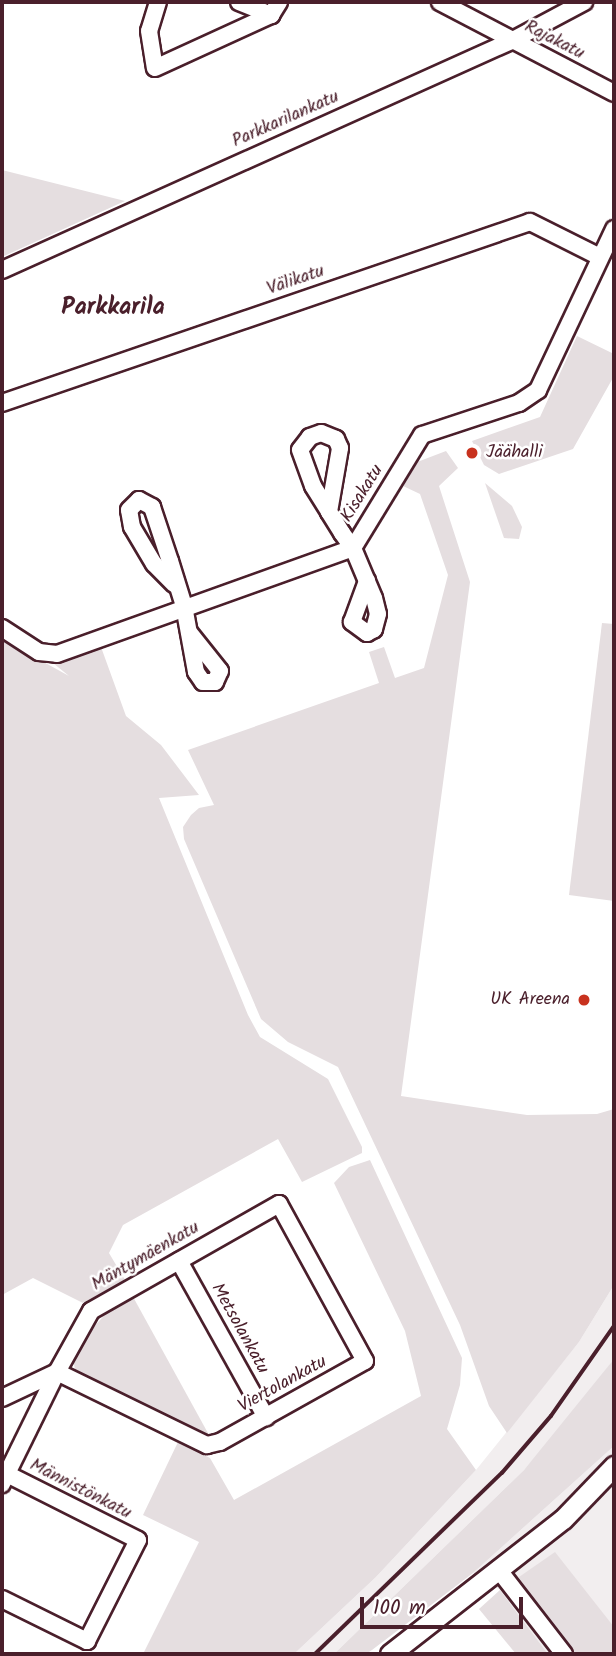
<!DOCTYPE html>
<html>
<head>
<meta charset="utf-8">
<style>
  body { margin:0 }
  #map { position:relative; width:616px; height:1656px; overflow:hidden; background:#fff; font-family:Kalam,sans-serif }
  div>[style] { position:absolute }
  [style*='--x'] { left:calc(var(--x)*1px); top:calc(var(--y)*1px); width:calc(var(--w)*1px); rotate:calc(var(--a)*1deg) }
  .built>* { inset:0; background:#f2eeef }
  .green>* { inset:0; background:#e5dee0 }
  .roads { filter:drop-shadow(2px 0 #4a1f2b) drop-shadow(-2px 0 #4a1f2b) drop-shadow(0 2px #4a1f2b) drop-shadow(0 -2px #4a1f2b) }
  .minor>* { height:16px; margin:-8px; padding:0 8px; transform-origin:8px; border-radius:8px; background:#fff }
  .major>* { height:19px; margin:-9.5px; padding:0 9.5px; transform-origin:9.5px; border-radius:9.5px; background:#fff }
  .rail>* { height:3.5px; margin:-1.75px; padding:0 1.75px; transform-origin:1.75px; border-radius:1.75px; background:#4a1f2b }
  .dots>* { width:19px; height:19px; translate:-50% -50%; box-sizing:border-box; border:4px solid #fff; border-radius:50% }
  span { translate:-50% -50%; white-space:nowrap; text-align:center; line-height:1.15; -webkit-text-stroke:5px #fff; paint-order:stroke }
  .street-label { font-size:18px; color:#4a1f2b }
  .poi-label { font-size:18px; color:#4a1f2b }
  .left { translate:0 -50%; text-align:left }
  .right { translate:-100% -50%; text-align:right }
  .district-label { font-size:24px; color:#4a1f2b; font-weight:700 }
  .frame { position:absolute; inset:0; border:4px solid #4a1f2b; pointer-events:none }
  .scale { position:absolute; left:360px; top:1597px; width:163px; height:32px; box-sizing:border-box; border:4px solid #4a1f2b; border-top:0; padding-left:9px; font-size:21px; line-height:24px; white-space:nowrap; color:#4a1f2b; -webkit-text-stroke:5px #fff; paint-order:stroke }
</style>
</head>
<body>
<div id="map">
  <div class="built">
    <div style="clip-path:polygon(614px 1285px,614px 1359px,567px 1421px,524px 1470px,334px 1654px,294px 1654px,376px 1577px,476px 1470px,579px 1342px)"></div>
    <div style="clip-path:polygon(614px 1446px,614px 1654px,548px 1654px,500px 1590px,473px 1573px)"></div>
  </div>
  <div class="green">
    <div style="clip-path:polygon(2px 170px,125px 201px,2px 257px)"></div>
    <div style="clip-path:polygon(577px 336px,614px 354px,614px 376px,573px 449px,499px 474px,484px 465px,472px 441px,540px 417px)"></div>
    <div style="clip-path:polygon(446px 451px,458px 468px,439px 486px,470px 582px,401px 1096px,527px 1115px,597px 1114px,614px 1109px,614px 1285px,579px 1342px,507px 1433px,489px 1406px,460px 1325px,338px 1067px,288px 1042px,261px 1019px,184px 839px,183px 827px,191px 815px,199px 808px,214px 805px,188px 750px,379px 683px,369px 652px,384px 647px,395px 678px,424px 668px,448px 575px,420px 494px,401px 485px,412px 464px)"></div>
    <div style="clip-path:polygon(485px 483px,512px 506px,522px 527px,519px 539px,504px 538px)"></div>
    <div style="clip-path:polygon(602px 623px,614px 624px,614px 901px,569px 895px)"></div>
    <div style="clip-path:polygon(2px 639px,69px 676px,53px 663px,101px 647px,126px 716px,161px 745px,199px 795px,159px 798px,248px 1015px,260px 1037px,328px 1079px,362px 1147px,362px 1153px,302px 1182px,278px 1139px,123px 1225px,109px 1253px,125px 1280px,83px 1303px,33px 1278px,2px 1295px)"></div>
    <div style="clip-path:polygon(370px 1160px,462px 1358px,460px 1385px,447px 1429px,476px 1470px,376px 1577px,294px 1654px,143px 1654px,199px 1542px,143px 1515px,178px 1442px,210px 1458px,234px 1500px,421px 1396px,405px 1331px,334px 1183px,349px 1167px)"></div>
    <div style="clip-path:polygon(132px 1295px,209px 1435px,185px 1428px,75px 1370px,73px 1358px,90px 1331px,112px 1307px)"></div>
    <div style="clip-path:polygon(614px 1359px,614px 1446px,473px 1573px,372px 1650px,366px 1654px,334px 1654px,524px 1470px)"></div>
    <div style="clip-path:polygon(555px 1552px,614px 1627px,614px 1654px,576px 1654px,523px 1587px,519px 1577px)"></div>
    <div style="clip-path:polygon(500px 1590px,548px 1654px,516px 1654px,479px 1609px)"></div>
  </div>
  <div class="roads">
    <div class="minor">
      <div style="--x:158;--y:2;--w:30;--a:107"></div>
      <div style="--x:149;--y:31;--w:37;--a:81"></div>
      <div style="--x:155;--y:68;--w:128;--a:-24.6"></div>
      <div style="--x:239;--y:2;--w:35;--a:22"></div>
      <div style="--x:271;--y:15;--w:15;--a:-58"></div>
      <div style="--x:440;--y:2;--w:196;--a:27.6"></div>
      <div style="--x:2;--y:270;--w:558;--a:-24.22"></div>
      <div style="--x:511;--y:41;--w:83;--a:-28.1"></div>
      <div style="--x:2;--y:403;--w:558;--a:-18.92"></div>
      <div style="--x:530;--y:222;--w:78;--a:26.6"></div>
      <div style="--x:329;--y:512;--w:65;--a:-80.2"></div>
      <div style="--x:340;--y:448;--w:10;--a:-114"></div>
      <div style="--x:336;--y:439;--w:16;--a:-158"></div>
      <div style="--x:321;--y:433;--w:12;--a:160"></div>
      <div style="--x:310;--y:437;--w:16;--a:128"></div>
      <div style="--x:300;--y:450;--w:38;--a:70"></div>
      <div style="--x:313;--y:486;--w:31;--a:58"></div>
      <div style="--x:329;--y:512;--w:25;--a:58"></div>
      <div style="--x:342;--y:533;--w:19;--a:54"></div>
      <div style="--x:353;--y:548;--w:54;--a:67.2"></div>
      <div style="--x:374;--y:598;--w:16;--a:76"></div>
      <div style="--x:378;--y:614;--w:16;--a:105"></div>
      <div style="--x:374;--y:629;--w:8;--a:150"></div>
      <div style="--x:367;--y:633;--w:19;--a:-144"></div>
      <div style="--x:352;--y:622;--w:44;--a:-69.9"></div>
      <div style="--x:174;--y:584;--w:28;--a:-135"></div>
      <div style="--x:154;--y:564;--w:43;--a:-120.7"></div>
      <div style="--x:132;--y:527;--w:17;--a:-100"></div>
      <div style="--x:129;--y:510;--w:14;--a:-45"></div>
      <div style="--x:139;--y:500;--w:15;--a:28"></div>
      <div style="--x:152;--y:507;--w:57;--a:71.6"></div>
      <div style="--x:170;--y:561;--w:47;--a:72.7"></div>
      <div style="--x:184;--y:606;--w:67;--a:79.7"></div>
      <div style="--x:196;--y:672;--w:12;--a:55"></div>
      <div style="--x:203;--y:682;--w:12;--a:0"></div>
      <div style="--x:215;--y:682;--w:12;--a:-66"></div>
      <div style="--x:220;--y:671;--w:50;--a:-128.5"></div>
      <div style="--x:2;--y:628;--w:44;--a:33"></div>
      <div style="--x:39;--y:652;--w:18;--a:6"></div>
      <div style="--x:57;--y:654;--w:314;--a:-19.7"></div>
      <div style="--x:353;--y:548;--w:132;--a:-58.6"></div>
      <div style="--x:422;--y:435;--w:102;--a:-18.3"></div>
      <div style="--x:519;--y:403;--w:23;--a:-34"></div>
      <div style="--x:538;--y:390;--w:178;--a:-64.7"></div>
      <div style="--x:179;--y:1261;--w:179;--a:60.9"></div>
      <div style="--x:2;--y:1398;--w:61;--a:-25.3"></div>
      <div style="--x:57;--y:1372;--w:167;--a:26"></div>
      <div style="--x:207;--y:1445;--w:13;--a:-13"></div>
      <div style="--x:220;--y:1442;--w:166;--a:-29.2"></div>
      <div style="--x:365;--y:1361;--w:179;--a:-118.7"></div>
      <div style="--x:279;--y:1204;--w:216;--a:150.4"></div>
      <div style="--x:91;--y:1311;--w:70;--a:119.1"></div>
      <div style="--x:57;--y:1372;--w:125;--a:116.2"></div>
      <div style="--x:498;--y:1569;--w:108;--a:52.2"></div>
      <div style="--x:2;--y:1599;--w:95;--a:26.3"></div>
      <div style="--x:87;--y:1641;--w:113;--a:-63.2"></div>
      <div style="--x:138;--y:1540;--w:147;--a:-153.3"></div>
    </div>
    <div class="major">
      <div style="--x:390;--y:1654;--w:219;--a:-38"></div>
      <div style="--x:563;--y:1519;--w:74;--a:-46.1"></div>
    </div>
  </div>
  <div class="rail">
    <div style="--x:315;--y:1654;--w:260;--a:-44.1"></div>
    <div style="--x:502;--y:1473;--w:75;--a:-49.3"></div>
    <div style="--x:551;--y:1416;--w:110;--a:-55"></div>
  </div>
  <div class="dots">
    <div style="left:472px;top:453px;background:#c8321e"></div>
    <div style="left:584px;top:1000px;background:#c8321e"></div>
  </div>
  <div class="street-label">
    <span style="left:554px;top:41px;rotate:27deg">Rajakatu</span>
    <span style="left:286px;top:120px;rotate:-24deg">Parkkarilankatu</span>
    <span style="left:296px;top:281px;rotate:-19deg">Välikatu</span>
    <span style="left:363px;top:494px;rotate:-58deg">Kisakatu</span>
    <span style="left:146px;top:1257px;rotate:-30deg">Mäntymäenkatu</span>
    <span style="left:239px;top:1329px;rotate:61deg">Metsolankatu</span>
    <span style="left:283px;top:1385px;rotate:-29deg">Viertolankatu</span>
    <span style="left:80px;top:1490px;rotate:27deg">Männistönkatu</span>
  </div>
  <div class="poi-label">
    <span class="left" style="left:486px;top:453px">Jäähalli</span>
    <span class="right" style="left:570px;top:1000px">UK Areena</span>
  </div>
  <div class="district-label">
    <span style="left:113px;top:308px">Parkkarila</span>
  </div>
  <div class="frame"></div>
  <div class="scale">100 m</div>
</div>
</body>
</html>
